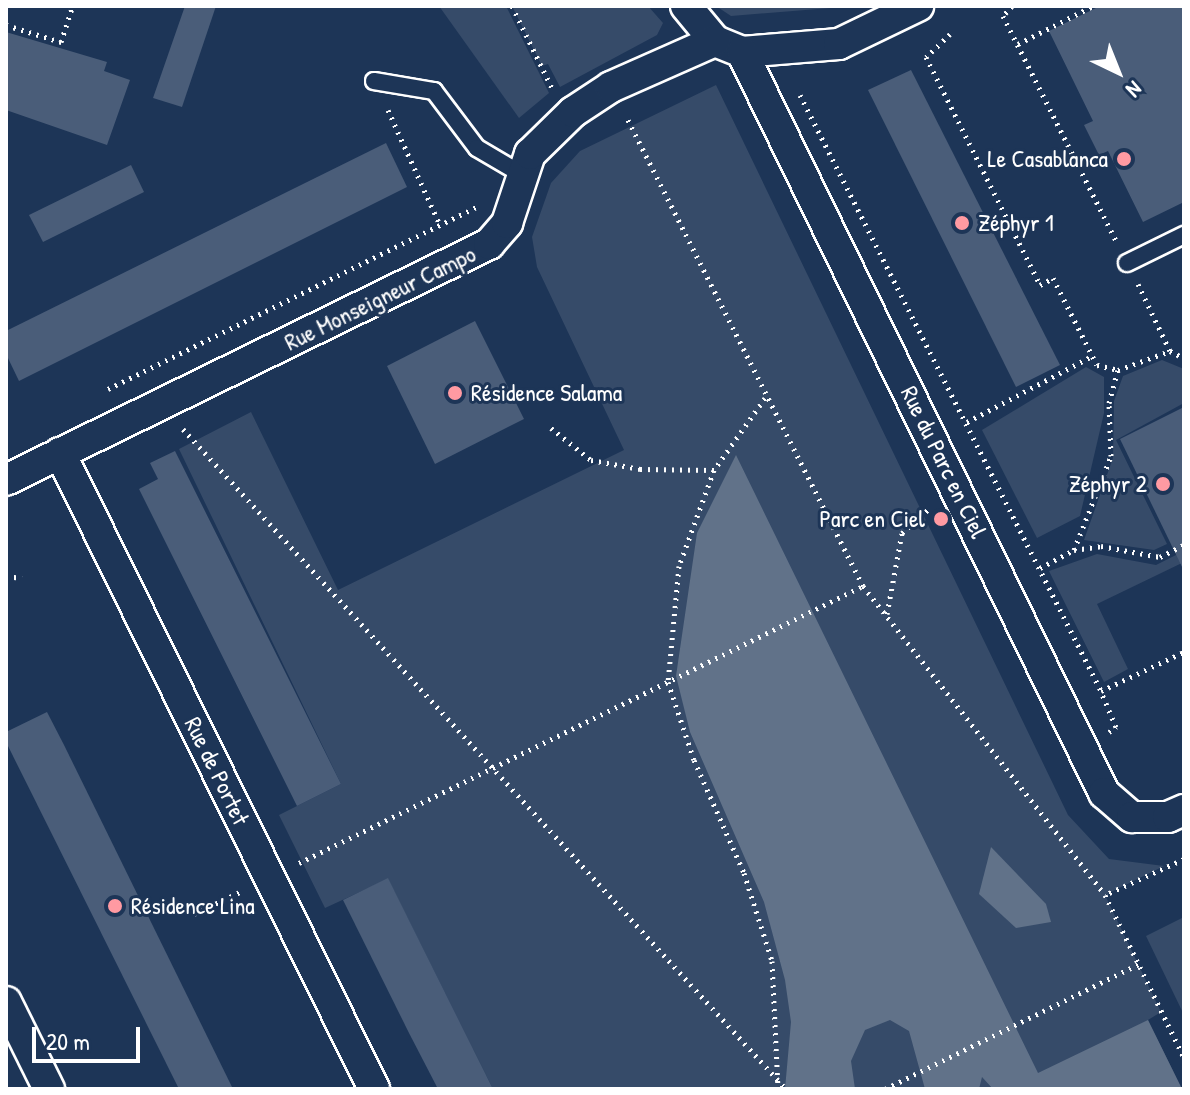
<!DOCTYPE html>
<html>
<head>
<meta charset="utf-8">
<style>
  body { margin:0 }
  #map { position:relative; width:1190px; height:1095px; overflow:hidden; background:#1d3557; font-family:"Patrick Hand",sans-serif }
  div>[style] { position:absolute }
  [style*='--x'] { left:calc(var(--x)*1px); top:calc(var(--y)*1px); width:calc(var(--w)*1px); rotate:calc(var(--a)*1deg) }
  .green>* { inset:0; background:#364b69 }
  .water>* { inset:0; background:#617289 }
  .building>* { inset:0; background:#4a5d79 }
  .path>* { height:5px; margin-top:-2.5px; transform-origin:0; background:repeating-linear-gradient(90deg,#fff 0 2px,transparent 0 8px) }
  .roads { filter:drop-shadow(2px 0 #fff) drop-shadow(-2px 0 #fff) drop-shadow(0 2px #fff) drop-shadow(0 -2px #fff) }
  .lane>* { height:16px; margin:-8px; padding:0 8px; transform-origin:8px; border-radius:8px; background:#1d3557 }
  .street>* { height:30px; margin:-15px; padding:0 15px; transform-origin:15px; border-radius:15px; background:#1d3557 }
  .dots>* { width:22px; height:22px; translate:-50% -50%; box-sizing:border-box; border:4px solid #1d3557; border-radius:50% }
  span { translate:-50% -50%; white-space:nowrap; text-align:center; line-height:1.15; -webkit-text-stroke:6px #1d3557; paint-order:stroke }
  .poi-label { font-size:24px; color:#fff }
  .right { translate:-100% -50%; text-align:right }
  .left { translate:0 -50%; text-align:left }
  .street-label { font-size:24px; color:#fff }
  .frame { position:absolute; inset:0; border:8px solid #fff; pointer-events:none }
  .north { position:absolute; left:1078px; top:32px; width:80px; height:80px; -webkit-text-stroke:6px #1d3557; paint-order:stroke; rotate:137deg; font-size:22px; font-weight:700; line-height:32px; text-align:center; color:#fff }
  .north::after { content:''; display:block; margin:auto; width:28px; height:36px; background:#fff; clip-path:polygon(50% 0,100% 100%,50% 72%,0 100%) }
  .scale { position:absolute; left:32px; top:1027px; width:108px; height:36px; box-sizing:border-box; border:4px solid #fff; border-top:0; padding-left:10px; font-size:24px; line-height:28px; white-space:nowrap; color:#fff; -webkit-text-stroke:6px #1d3557; paint-order:stroke }
</style>
</head>
<body>
<div id="map">
  <div class="green">
    <div style="clip-path:polygon(439px 6px,506px 6px,549px 93px,519px 118px)"></div>
    <div style="clip-path:polygon(512px 6px,648px 6px,663px 23px,657px 35px,560px 87px,548px 64px,542px 66px)"></div>
    <div style="clip-path:polygon(716px 6px,855px 6px,731px 16px)"></div>
    <div style="clip-path:polygon(716px 85px,1068px 815px,1109px 859px,1164px 866px,1105px 895px,1161px 1012px,1148px 1020px,1182px 1089px,493px 1089px,388px 879px,325px 908px,279px 815px,341px 784px,179px 449px,251px 412px,338px 590px,624px 450px,537px 267px,532px 237px,551px 183px,580px 151px)"></div>
    <div style="clip-path:polygon(1162px 360px,1184px 369px,1184px 403px,1116px 440px,1167px 544px,1154px 550px,1084px 540px,1113px 458px,1114px 401px,1123px 376px)"></div>
    <div style="clip-path:polygon(1086px 367px,1104px 377px,1104px 413px,1080px 516px,1037px 538px,982px 430px)"></div>
    <div style="clip-path:polygon(1184px 551px,1184px 562px,1097px 604px,1128px 669px,1104px 682px,1049px 571px,1097px 554px,1156px 565px)"></div>
    <div style="clip-path:polygon(1184px 917px,1184px 1015px,1146px 936px)"></div>
  </div>
  <div class="water">
    <div style="clip-path:polygon(736px 455px,1038px 1073px,1148px 1020px,1182px 1089px,993px 1089px,982px 1077px,979px 1089px,925px 1089px,909px 1031px,890px 1020px,865px 1030px,851px 1061px,855px 1089px,785px 1089px,791px 1022px,785px 980px,764px 902px,690px 732px,676px 676px,697px 533px)"></div>
    <div style="clip-path:polygon(991px 847px,1046px 904px,1051px 922px,1016px 928px,979px 894px)"></div>
  </div>
  <div class="building">
    <div style="clip-path:polygon(185px 6px,216px 6px,182px 107px,153px 98px)"></div>
    <div style="clip-path:polygon(1100px 6px,1184px 6px,1184px 202px,1143px 222px,1108px 151px,1099px 155px,1084px 125px,1093px 121px,1049px 31px)"></div>
    <div style="clip-path:polygon(6px 32px,107px 62px,104px 71px,130px 80px,107px 145px,6px 110px)"></div>
    <div style="clip-path:polygon(911px 70px,1060px 365px,1016px 387px,868px 90px)"></div>
    <div style="clip-path:polygon(386px 143px,407px 187px,19px 381px,6px 354px,6px 331px)"></div>
    <div style="clip-path:polygon(131px 165px,144px 192px,43px 242px,29px 215px)"></div>
    <div style="clip-path:polygon(475px 321px,524px 419px,435px 464px,387px 366px)"></div>
    <div style="clip-path:polygon(1184px 407px,1184px 571px,1120px 439px)"></div>
    <div style="clip-path:polygon(175px 451px,341px 784px,297px 806px,139px 489px,158px 479px,150px 463px)"></div>
    <div style="clip-path:polygon(47px 712px,64px 745px,233px 1089px,179px 1089px,6px 742px,6px 732px)"></div>
    <div style="clip-path:polygon(388px 878px,493px 1089px,438px 1089px,409px 1033px,343px 900px)"></div>
  </div>
  <div class="path">
    <div style="--x:512;--y:6;--w:91;--a:64"></div>
    <div style="--x:1012;--y:6;--w:13;--a:132"></div>
    <div style="--x:1003;--y:16;--w:254;--a:63.3"></div>
    <div style="--x:6;--y:25;--w:58;--a:17.2"></div>
    <div style="--x:61;--y:42;--w:38;--a:-72"></div>
    <div style="--x:950;--y:34;--w:33;--a:136"></div>
    <div style="--x:926;--y:57;--w:255;--a:63.4"></div>
    <div style="--x:1040;--y:285;--w:15;--a:-28"></div>
    <div style="--x:1053;--y:278;--w:97;--a:63.2"></div>
    <div style="--x:1097;--y:365;--w:22;--a:13"></div>
    <div style="--x:1118;--y:370;--w:55;--a:-20.1"></div>
    <div style="--x:1170;--y:351;--w:16;--a:27"></div>
    <div style="--x:1018;--y:44;--w:84;--a:-26.9"></div>
    <div style="--x:800;--y:95;--w:668;--a:63.2"></div>
    <div style="--x:388;--y:110;--w:126;--a:65.7"></div>
    <div style="--x:1138;--y:284;--w:74;--a:64.5"></div>
    <div style="--x:108;--y:389;--w:411;--a:-26.3"></div>
    <div style="--x:765;--y:398;--w:88;--a:125.3"></div>
    <div style="--x:714;--y:470;--w:102;--a:110"></div>
    <div style="--x:679;--y:566;--w:117;--a:95.4"></div>
    <div style="--x:668;--y:682;--w:82;--a:71.6"></div>
    <div style="--x:694;--y:760;--w:124;--a:66.1"></div>
    <div style="--x:744;--y:873;--w:92;--a:72.3"></div>
    <div style="--x:772;--y:961;--w:128;--a:87.3"></div>
    <div style="--x:967;--y:422;--w:141;--a:-27.8"></div>
    <div style="--x:551;--y:428;--w:51;--a:38.7"></div>
    <div style="--x:591;--y:460;--w:50;--a:10.4"></div>
    <div style="--x:640;--y:469;--w:74;--a:0.8"></div>
    <div style="--x:183;--y:429;--w:894;--a:47.58"></div>
    <div style="--x:1074;--y:550;--w:101;--a:-68.5"></div>
    <div style="--x:1111;--y:456;--w:53;--a:-92.2"></div>
    <div style="--x:1109;--y:403;--w:34;--a:-75"></div>
    <div style="--x:1040;--y:568;--w:38;--a:-28"></div>
    <div style="--x:1074;--y:550;--w:27;--a:-8"></div>
    <div style="--x:1101;--y:546;--w:60;--a:10.6"></div>
    <div style="--x:1160;--y:557;--w:27;--a:-27"></div>
    <div style="--x:6;--y:576;--w:16;--a:7"></div>
    <div style="--x:863;--y:586;--w:392;--a:51.9"></div>
    <div style="--x:887;--y:614;--w:82;--a:-79.5"></div>
    <div style="--x:902;--y:533;--w:36;--a:-42"></div>
    <div style="--x:1109;--y:732;--w:9;--a:-36"></div>
    <div style="--x:1116;--y:727;--w:39;--a:-113"></div>
    <div style="--x:1101;--y:691;--w:92;--a:-25.2"></div>
    <div style="--x:1184;--y:859;--w:87;--a:155.5"></div>
    <div style="--x:1105;--y:895;--w:181;--a:64.1"></div>
    <div style="--x:299;--y:863;--w:628;--a:-26.16"></div>
    <div style="--x:863;--y:586;--w:526;--a:-116.76"></div>
    <div style="--x:194;--y:914;--w:51;--a:-25.6"></div>
    <div style="--x:885;--y:1089;--w:283;--a:-26.2"></div>
  </div>
  <div class="roads">
    <div class="lane">
      <div style="--x:374;--y:81;--w:61;--a:9.5"></div>
      <div style="--x:434;--y:91;--w:71;--a:53"></div>
      <div style="--x:477;--y:148;--w:53;--a:30.4"></div>
      <div style="--x:1127;--y:263;--w:64;--a:-26.2"></div>
    </div>
    <div class="street">
      <div style="--x:686;--y:6;--w:45;--a:50.4"></div>
      <div style="--x:715;--y:41;--w:29;--a:22"></div>
      <div style="--x:742;--y:52;--w:97;--a:-4.7"></div>
      <div style="--x:839;--y:44;--w:88;--a:-25.7"></div>
      <div style="--x:742;--y:52;--w:825;--a:63.96"></div>
      <div style="--x:1104;--y:793;--w:37;--a:41"></div>
      <div style="--x:1132;--y:817;--w:36;--a:0"></div>
      <div style="--x:1168;--y:817;--w:17;--a:-24"></div>
      <div style="--x:60;--y:453;--w:709;--a:63.72"></div>
      <div style="--x:6;--y:480;--w:538;--a:-26.04"></div>
      <div style="--x:489;--y:244;--w:28;--a:-49"></div>
      <div style="--x:507;--y:223;--w:73;--a:-71.6"></div>
      <div style="--x:530;--y:154;--w:60;--a:-44.3"></div>
      <div style="--x:573;--y:112;--w:45;--a:-33.3"></div>
      <div style="--x:611;--y:87;--w:114;--a:-23.9"></div>
      <div style="--x:6;--y:1002;--w:97;--a:63.7"></div>
    </div>
  </div>
  <div class="dots">
    <div style="left:1124px;top:159px;background:#ff9aa2"></div>
    <div style="left:962px;top:223px;background:#ff9aa2"></div>
    <div style="left:455px;top:393px;background:#ff9aa2"></div>
    <div style="left:1163px;top:484px;background:#ff9aa2"></div>
    <div style="left:941px;top:519px;background:#ff9aa2"></div>
    <div style="left:115px;top:906px;background:#ff9aa2"></div>
  </div>
  <div class="poi-label">
    <span class="right" style="left:1108px;top:159px">Le Casablanca</span>
    <span class="left" style="left:978px;top:223px">Zéphyr 1</span>
    <span class="left" style="left:471px;top:393px">Résidence Salama</span>
    <span class="right" style="left:1147px;top:484px">Zéphyr 2</span>
    <span class="right" style="left:925px;top:519px">Parc en Ciel</span>
    <span class="left" style="left:131px;top:906px">Résidence Lina</span>
  </div>
  <div class="street-label">
    <span style="left:380px;top:298px;rotate:-26deg">Rue Monseigneur Campo</span>
    <span style="left:944px;top:462px;rotate:64deg">Rue du Parc en Ciel</span>
    <span style="left:217px;top:771px;rotate:64deg">Rue de Portet</span>
  </div>
  <div class="frame"></div>
  <div class="north">N</div>
  <div class="scale">20 m</div>
</div>
</body>
</html>
